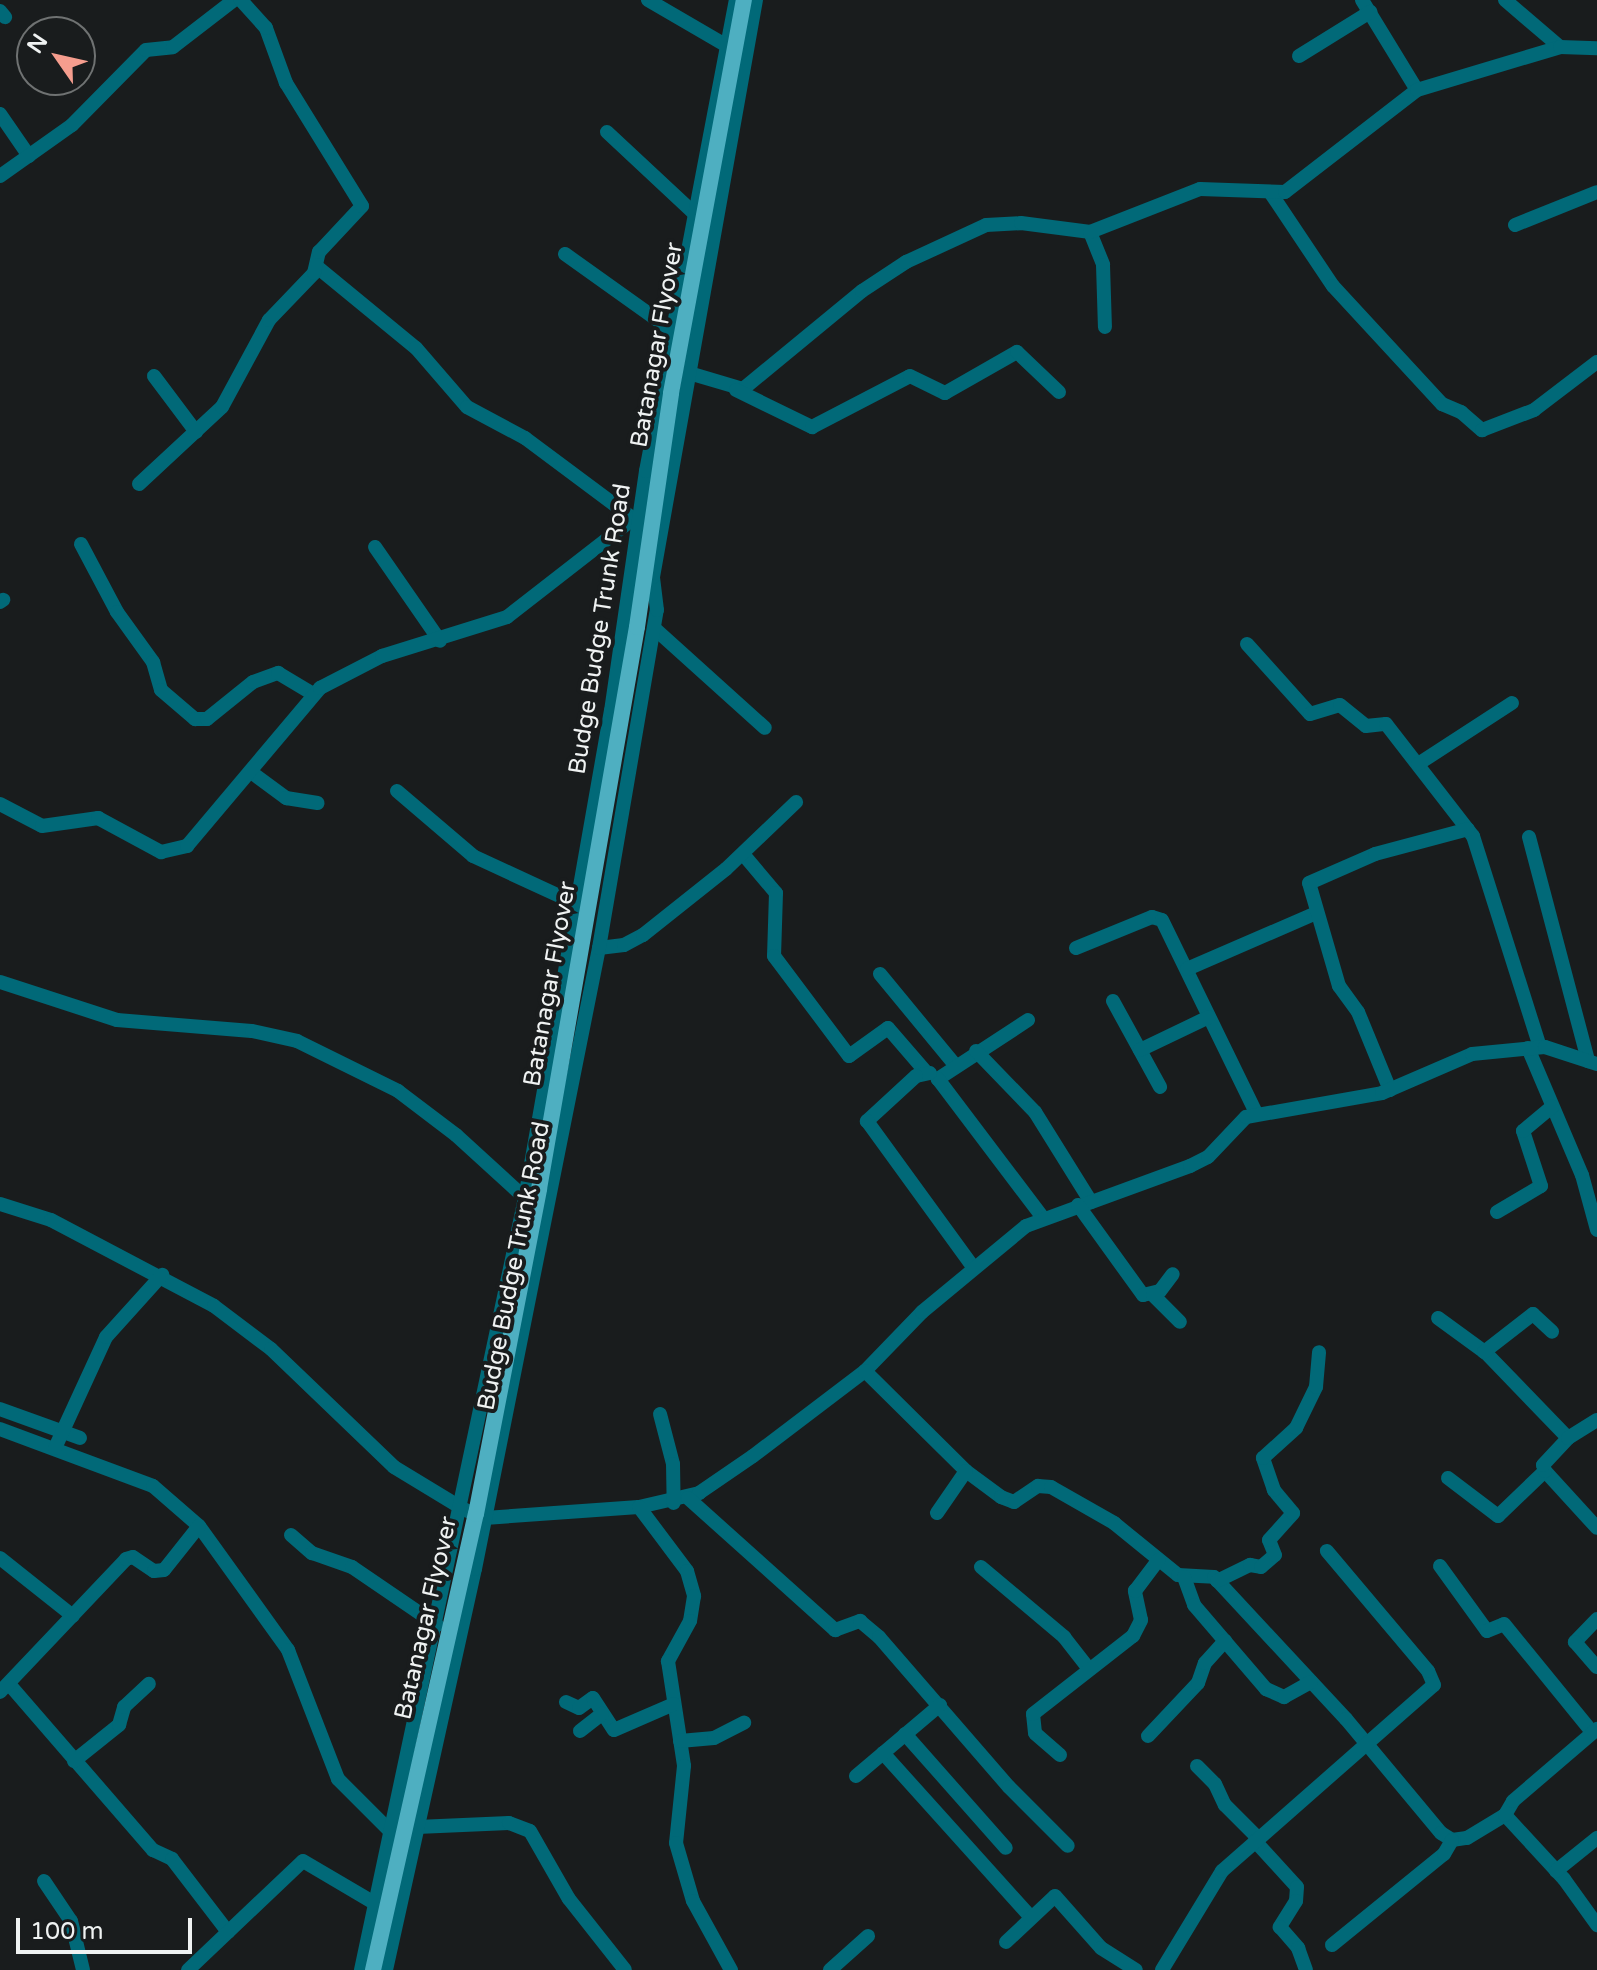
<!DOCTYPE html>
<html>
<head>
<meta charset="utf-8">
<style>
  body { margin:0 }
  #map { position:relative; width:1597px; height:1970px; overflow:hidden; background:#191c1d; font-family:"Varela Round",sans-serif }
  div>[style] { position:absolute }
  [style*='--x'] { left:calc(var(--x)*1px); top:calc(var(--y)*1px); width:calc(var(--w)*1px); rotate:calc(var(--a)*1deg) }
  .minor>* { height:14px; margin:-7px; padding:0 7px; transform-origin:7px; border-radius:7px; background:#016978 }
  .major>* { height:16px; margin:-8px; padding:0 8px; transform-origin:8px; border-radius:8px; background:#4eafc1 }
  span { translate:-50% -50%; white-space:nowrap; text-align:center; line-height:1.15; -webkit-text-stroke:8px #191c1d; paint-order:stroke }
  .street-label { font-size:24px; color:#eff2f2 }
  .north { position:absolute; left:16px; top:16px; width:80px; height:80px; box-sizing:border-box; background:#191c1d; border:2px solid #6f7272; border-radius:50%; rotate:304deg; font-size:22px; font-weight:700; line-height:32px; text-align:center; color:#eff2f2 }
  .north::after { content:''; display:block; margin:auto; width:28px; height:36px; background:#f59d8e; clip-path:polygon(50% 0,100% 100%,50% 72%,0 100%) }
  .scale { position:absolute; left:16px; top:1918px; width:176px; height:36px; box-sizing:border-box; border:4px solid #eff2f2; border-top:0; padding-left:10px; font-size:24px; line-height:28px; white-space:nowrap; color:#eff2f2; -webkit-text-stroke:6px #191c1d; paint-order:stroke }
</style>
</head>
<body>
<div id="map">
  <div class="minor">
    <div style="--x:648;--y:0;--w:91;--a:30.2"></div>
    <div style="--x:1362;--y:0;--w:105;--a:58.6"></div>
    <div style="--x:1505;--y:0;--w:72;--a:40.5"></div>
    <div style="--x:0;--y:11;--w:8;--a:50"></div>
    <div style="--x:1299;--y:56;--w:84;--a:-31.8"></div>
    <div style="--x:0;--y:114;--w:51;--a:55.4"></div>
    <div style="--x:607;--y:132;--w:120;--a:43"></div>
    <div style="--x:0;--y:176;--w:88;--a:-35.3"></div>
    <div style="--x:72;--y:125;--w:105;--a:-45.4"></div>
    <div style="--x:146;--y:50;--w:27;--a:-6"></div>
    <div style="--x:173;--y:47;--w:77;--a:-37.6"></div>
    <div style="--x:1270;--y:192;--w:113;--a:56.2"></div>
    <div style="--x:1333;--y:286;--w:161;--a:47.3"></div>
    <div style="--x:1442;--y:404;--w:21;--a:23"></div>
    <div style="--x:1461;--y:412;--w:28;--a:41"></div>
    <div style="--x:1482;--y:430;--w:56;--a:-21"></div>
    <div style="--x:1534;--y:410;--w:79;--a:-37.3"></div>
    <div style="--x:1515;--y:225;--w:88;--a:-21.9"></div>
    <div style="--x:1090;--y:232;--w:35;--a:68"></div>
    <div style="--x:1103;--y:265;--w:62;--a:88.2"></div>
    <div style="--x:565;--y:254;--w:133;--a:35.5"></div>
    <div style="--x:316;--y:266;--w:129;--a:39.4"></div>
    <div style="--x:416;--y:348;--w:78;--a:49.2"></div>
    <div style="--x:467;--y:407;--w:66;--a:28.1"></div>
    <div style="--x:525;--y:438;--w:142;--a:36.7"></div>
    <div style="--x:689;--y:373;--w:56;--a:16.5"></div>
    <div style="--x:743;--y:389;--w:154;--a:-39.5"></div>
    <div style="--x:862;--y:291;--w:53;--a:-33.4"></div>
    <div style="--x:906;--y:262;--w:88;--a:-24.8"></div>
    <div style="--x:986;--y:225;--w:35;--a:-3"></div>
    <div style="--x:1021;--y:223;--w:70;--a:7.4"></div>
    <div style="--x:1090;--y:232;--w:118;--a:-21.4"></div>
    <div style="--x:1200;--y:189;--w:85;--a:2"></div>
    <div style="--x:1285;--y:192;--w:167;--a:-37.7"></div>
    <div style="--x:1417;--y:90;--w:149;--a:-16.7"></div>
    <div style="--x:1560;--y:47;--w:37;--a:2"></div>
    <div style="--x:154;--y:376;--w:70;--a:53.1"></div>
    <div style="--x:736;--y:390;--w:85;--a:26"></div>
    <div style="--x:812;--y:427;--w:110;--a:-27.5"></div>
    <div style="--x:910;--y:376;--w:39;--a:26"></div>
    <div style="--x:945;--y:393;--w:83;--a:-29.7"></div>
    <div style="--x:1017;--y:352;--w:58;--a:43.6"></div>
    <div style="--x:139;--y:484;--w:113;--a:-42.9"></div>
    <div style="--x:222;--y:407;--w:99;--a:-61.6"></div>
    <div style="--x:269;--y:320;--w:65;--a:-46.2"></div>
    <div style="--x:314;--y:273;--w:22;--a:-77"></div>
    <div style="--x:319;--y:252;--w:63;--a:-46.9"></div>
    <div style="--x:362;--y:206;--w:145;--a:-121.7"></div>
    <div style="--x:286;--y:83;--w:59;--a:-110"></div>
    <div style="--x:266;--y:28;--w:38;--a:-132"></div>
    <div style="--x:81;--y:544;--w:77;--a:62.1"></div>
    <div style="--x:117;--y:612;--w:62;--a:54.2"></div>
    <div style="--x:153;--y:662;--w:29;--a:74"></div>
    <div style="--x:161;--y:690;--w:45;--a:40.5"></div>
    <div style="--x:195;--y:719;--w:12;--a:0"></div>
    <div style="--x:207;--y:719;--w:59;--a:-38.8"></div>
    <div style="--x:253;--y:682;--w:27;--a:-20"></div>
    <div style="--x:278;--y:673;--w:41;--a:31"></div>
    <div style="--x:375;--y:547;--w:114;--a:55.3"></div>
    <div style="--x:0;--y:602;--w:4;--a:-34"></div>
    <div style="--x:654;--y:628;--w:149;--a:42"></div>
    <div style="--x:1247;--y:644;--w:94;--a:48"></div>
    <div style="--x:1310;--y:714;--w:31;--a:-17"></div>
    <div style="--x:1340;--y:705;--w:33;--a:39"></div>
    <div style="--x:1366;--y:726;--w:20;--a:-6"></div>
    <div style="--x:1386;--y:724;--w:142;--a:52.2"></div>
    <div style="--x:1473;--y:836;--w:221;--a:72.4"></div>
    <div style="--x:1418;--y:764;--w:112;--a:-33"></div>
    <div style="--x:251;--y:772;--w:44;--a:36.6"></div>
    <div style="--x:286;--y:798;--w:32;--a:9"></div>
    <div style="--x:397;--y:791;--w:100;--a:40.5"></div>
    <div style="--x:473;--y:856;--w:115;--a:24.8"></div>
    <div style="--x:0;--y:804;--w:47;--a:27.6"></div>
    <div style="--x:42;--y:826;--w:57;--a:-8.1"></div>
    <div style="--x:98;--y:818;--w:72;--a:28.4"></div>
    <div style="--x:161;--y:852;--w:27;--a:-13"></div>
    <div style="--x:187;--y:846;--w:207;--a:-49.9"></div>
    <div style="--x:320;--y:688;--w:70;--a:-27.3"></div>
    <div style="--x:382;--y:656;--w:131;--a:-17.3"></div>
    <div style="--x:507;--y:617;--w:160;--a:-37.9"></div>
    <div style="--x:1529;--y:837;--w:232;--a:75.2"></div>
    <div style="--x:743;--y:854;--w:51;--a:49.8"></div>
    <div style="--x:776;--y:893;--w:63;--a:91.8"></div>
    <div style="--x:774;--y:956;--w:125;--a:53.1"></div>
    <div style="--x:849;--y:1056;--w:48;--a:-35.7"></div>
    <div style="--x:888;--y:1028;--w:58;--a:49.2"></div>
    <div style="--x:599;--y:948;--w:25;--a:-7"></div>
    <div style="--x:624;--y:945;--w:21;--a:-28"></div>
    <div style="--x:643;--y:935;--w:106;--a:-38.5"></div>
    <div style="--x:726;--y:869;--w:97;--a:-43.7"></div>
    <div style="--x:1076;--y:948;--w:82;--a:-22.2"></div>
    <div style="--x:1152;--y:917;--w:10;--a:17"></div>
    <div style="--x:1162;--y:920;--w:215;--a:64"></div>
    <div style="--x:1187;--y:969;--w:138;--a:-23.4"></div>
    <div style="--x:880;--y:974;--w:118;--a:50.5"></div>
    <div style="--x:0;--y:982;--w:123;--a:18"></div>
    <div style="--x:117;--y:1020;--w:135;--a:4.7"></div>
    <div style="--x:252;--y:1031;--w:46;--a:12.5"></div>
    <div style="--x:297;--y:1041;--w:113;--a:26.3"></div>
    <div style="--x:398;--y:1091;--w:73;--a:37.2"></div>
    <div style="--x:456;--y:1135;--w:93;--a:42.4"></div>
    <div style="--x:1113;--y:1001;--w:98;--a:61.3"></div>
    <div style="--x:1028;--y:1020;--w:108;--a:146.8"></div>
    <div style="--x:938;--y:1079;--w:174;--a:52.9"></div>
    <div style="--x:1528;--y:1048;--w:138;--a:67"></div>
    <div style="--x:1582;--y:1175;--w:57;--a:74.7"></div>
    <div style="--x:1140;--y:1050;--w:76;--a:-25.6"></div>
    <div style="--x:976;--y:1051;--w:85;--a:46"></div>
    <div style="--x:1035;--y:1112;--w:106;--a:58.1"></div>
    <div style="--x:930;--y:1073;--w:14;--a:168"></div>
    <div style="--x:916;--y:1076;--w:67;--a:137.4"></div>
    <div style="--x:867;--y:1121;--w:180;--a:54"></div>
    <div style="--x:1390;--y:1090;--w:84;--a:-112.3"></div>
    <div style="--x:1358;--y:1012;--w:32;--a:-126"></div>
    <div style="--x:1339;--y:986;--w:107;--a:-106.2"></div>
    <div style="--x:1309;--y:883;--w:72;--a:-23.7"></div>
    <div style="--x:1375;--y:854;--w:96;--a:-15"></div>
    <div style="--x:0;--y:1204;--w:53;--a:17.4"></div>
    <div style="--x:51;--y:1220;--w:184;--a:27.8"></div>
    <div style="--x:214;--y:1306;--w:71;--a:37"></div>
    <div style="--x:271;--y:1349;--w:170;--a:43.8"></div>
    <div style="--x:394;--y:1467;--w:81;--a:31.3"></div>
    <div style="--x:463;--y:1509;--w:24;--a:22"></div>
    <div style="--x:485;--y:1518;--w:154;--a:-4.1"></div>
    <div style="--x:639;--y:1507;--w:62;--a:-13.1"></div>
    <div style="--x:699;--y:1493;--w:65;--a:-34.4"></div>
    <div style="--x:753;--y:1456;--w:141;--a:-37.2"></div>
    <div style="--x:865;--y:1371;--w:82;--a:-46"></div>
    <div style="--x:922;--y:1312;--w:135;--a:-39.6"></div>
    <div style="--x:1026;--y:1226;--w:175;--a:-20.1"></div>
    <div style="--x:1190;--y:1166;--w:20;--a:-27"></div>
    <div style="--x:1208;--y:1157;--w:55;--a:-46.5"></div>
    <div style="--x:1246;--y:1117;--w:138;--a:-10"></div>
    <div style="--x:1382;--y:1093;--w:98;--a:-23.4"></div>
    <div style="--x:1472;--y:1054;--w:73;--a:-5.5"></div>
    <div style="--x:1545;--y:1047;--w:55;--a:18.1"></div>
    <div style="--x:1078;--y:1205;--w:111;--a:54.2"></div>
    <div style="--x:1143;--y:1295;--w:17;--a:-13"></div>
    <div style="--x:1160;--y:1291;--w:21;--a:-53"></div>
    <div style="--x:1497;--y:1212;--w:51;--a:-30.6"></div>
    <div style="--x:1541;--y:1186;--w:58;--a:-108.1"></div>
    <div style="--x:1523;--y:1131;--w:38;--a:-40"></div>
    <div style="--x:1153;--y:1295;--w:38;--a:45"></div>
    <div style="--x:1438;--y:1318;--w:59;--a:36.1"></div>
    <div style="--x:1486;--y:1353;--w:118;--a:46"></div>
    <div style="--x:1484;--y:1352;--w:62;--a:-37.8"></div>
    <div style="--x:1533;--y:1314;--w:26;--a:43"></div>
    <div style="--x:865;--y:1371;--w:142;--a:44.7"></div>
    <div style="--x:966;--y:1471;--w:44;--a:36.6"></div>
    <div style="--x:1001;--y:1497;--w:14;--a:21"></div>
    <div style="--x:1014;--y:1502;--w:29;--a:-34"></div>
    <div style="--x:1038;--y:1486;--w:13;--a:4"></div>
    <div style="--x:1051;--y:1487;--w:73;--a:29.7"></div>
    <div style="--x:1114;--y:1523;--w:82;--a:39.1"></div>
    <div style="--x:1178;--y:1575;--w:36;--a:3"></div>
    <div style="--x:1214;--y:1577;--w:194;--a:47.1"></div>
    <div style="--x:1346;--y:1719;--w:148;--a:50.2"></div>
    <div style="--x:1441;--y:1833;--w:13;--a:32"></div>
    <div style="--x:1452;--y:1840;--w:15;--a:-8"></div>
    <div style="--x:1467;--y:1838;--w:44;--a:-31.2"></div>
    <div style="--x:1505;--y:1815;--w:87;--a:47.3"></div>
    <div style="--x:1564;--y:1879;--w:57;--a:54.3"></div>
    <div style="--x:0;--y:1409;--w:85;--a:19.9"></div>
    <div style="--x:660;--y:1414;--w:52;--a:75.4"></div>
    <div style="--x:673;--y:1464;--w:39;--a:89"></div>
    <div style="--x:0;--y:1429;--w:163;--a:20.4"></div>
    <div style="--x:153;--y:1486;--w:61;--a:41"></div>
    <div style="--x:199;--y:1526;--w:153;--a:54.3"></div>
    <div style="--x:288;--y:1650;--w:138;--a:68.8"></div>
    <div style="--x:338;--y:1779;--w:76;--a:45"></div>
    <div style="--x:55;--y:1448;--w:122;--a:-65.3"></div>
    <div style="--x:106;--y:1337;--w:84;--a:-47.9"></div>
    <div style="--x:1545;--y:1471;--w:77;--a:47.6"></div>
    <div style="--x:1448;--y:1478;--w:63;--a:37.2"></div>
    <div style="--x:1498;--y:1516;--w:65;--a:-43.8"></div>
    <div style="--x:1545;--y:1471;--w:6;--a:-108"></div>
    <div style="--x:1543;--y:1465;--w:37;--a:-47"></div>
    <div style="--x:1568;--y:1438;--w:34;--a:-32"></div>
    <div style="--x:688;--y:1498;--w:198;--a:41.9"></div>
    <div style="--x:835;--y:1630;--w:27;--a:-20"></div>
    <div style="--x:860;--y:1621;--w:25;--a:40"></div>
    <div style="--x:879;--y:1637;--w:198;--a:49.1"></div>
    <div style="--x:1009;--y:1787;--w:83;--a:45"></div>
    <div style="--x:639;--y:1507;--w:80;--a:53.1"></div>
    <div style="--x:687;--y:1571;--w:26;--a:74"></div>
    <div style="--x:694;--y:1596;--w:25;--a:99"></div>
    <div style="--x:690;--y:1621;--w:46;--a:118.8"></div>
    <div style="--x:668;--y:1661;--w:106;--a:81.3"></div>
    <div style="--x:684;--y:1766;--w:77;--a:95.9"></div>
    <div style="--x:676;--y:1843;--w:60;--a:73.7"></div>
    <div style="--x:693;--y:1901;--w:79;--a:61.2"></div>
    <div style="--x:937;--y:1513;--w:51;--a:-55.4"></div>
    <div style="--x:291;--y:1535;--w:28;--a:41"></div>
    <div style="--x:312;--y:1553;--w:42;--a:19.3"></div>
    <div style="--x:352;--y:1567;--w:103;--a:34.3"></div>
    <div style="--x:0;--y:1558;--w:93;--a:38.5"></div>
    <div style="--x:1440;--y:1566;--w:80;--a:54.1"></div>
    <div style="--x:1487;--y:1631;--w:18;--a:-22"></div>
    <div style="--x:1504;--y:1624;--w:139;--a:50.8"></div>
    <div style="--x:981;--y:1567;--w:109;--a:40.1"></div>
    <div style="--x:1064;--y:1637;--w:39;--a:52"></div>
    <div style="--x:1184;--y:1577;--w:30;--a:70"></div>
    <div style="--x:1194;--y:1605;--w:111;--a:49.4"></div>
    <div style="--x:1266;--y:1689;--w:20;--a:24"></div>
    <div style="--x:1284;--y:1697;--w:31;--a:-29"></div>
    <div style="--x:1217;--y:1581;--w:37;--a:-26"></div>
    <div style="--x:1250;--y:1565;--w:11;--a:10"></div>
    <div style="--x:1261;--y:1567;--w:18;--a:-41"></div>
    <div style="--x:1275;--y:1555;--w:16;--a:-112"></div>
    <div style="--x:1269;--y:1540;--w:36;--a:-48"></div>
    <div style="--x:1293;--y:1513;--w:30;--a:-130"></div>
    <div style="--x:1274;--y:1490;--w:34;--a:-109"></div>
    <div style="--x:1263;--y:1458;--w:45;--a:-42.3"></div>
    <div style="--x:1296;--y:1428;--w:46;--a:-64"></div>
    <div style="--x:1316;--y:1387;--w:35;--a:-85"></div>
    <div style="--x:1597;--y:1619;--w:32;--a:134"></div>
    <div style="--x:1575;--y:1642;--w:33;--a:49"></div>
    <div style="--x:9;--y:1684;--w:220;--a:49.1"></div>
    <div style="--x:153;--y:1850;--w:21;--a:25"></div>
    <div style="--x:172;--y:1859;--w:92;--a:52.5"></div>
    <div style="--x:0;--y:1692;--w:183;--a:-46.5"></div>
    <div style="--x:126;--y:1559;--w:7;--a:-16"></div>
    <div style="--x:133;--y:1557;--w:25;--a:34"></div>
    <div style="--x:154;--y:1571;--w:10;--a:-6"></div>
    <div style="--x:164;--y:1570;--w:56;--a:-51.5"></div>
    <div style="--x:566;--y:1702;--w:14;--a:25"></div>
    <div style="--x:579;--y:1708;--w:17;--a:-36"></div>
    <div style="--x:593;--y:1698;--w:38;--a:57"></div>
    <div style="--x:614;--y:1730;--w:65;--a:-23.4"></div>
    <div style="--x:580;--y:1731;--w:28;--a:-38"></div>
    <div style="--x:905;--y:1734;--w:152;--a:48.5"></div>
    <div style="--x:1148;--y:1736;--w:73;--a:-46.7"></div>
    <div style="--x:1198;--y:1683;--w:21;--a:-71"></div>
    <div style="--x:1205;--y:1663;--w:30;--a:-48"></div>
    <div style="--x:680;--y:1741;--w:34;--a:-5"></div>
    <div style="--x:714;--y:1738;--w:34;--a:-27"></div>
    <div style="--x:883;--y:1753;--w:219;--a:48"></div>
    <div style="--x:1060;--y:1755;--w:33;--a:-139"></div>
    <div style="--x:1035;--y:1733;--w:19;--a:-96"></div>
    <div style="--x:1033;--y:1714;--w:127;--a:-38"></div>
    <div style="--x:1133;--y:1636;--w:18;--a:-63"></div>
    <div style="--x:1141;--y:1620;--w:30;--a:-102"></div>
    <div style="--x:1135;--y:1591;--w:39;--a:-53"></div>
    <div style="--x:74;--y:1761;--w:58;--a:-38.7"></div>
    <div style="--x:119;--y:1725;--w:19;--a:-74"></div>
    <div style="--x:124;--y:1707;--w:34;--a:-43"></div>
    <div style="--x:1197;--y:1766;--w:25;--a:45"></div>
    <div style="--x:1215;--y:1784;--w:23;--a:65"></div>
    <div style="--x:1225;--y:1805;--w:47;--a:45"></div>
    <div style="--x:856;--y:1776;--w:110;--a:-40.2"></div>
    <div style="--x:1505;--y:1815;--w:16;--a:-60"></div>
    <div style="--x:1513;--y:1801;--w:111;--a:-40.6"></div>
    <div style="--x:417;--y:1827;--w:92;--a:-2.5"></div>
    <div style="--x:509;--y:1823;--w:22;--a:21"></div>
    <div style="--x:530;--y:1831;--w:78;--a:60.2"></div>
    <div style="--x:569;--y:1899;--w:90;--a:51.7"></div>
    <div style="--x:1255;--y:1841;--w:62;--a:47.6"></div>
    <div style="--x:1297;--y:1887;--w:14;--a:94"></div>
    <div style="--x:1296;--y:1901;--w:31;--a:122"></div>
    <div style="--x:1280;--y:1927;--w:28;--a:49"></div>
    <div style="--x:1298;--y:1948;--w:23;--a:70"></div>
    <div style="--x:1556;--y:1871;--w:53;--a:-38.8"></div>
    <div style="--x:44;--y:1881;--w:48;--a:56"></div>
    <div style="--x:71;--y:1921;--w:50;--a:76.2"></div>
    <div style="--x:1006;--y:1942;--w:67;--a:-43.2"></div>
    <div style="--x:1055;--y:1896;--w:69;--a:48.5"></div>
    <div style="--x:1101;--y:1948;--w:41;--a:32.2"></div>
    <div style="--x:1332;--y:1945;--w:144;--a:-39.1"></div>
    <div style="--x:1444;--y:1854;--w:16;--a:-60"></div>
    <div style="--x:188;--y:1970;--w:158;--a:-43.5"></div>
    <div style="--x:303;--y:1861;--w:85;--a:30.5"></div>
    <div style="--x:361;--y:1970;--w:789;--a:-78.01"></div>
    <div style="--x:525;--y:1198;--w:495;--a:-80"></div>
    <div style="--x:611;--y:711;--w:243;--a:-81.7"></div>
    <div style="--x:646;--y:471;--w:480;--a:-79.2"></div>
    <div style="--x:386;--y:1970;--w:411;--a:-77.5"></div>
    <div style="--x:475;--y:1569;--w:633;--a:-78.71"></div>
    <div style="--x:599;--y:948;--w:343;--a:-80.3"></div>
    <div style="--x:657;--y:610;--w:33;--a:-97"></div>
    <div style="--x:653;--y:577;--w:586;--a:-79.88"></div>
    <div style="--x:830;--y:1970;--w:51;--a:-41.8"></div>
    <div style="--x:1162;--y:1970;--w:116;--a:-58.8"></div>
    <div style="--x:1222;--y:1871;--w:282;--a:-41.3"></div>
    <div style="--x:1434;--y:1685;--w:15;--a:-113"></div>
    <div style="--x:1428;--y:1671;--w:157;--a:-130.1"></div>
  </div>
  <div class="major">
    <div style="--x:373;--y:1970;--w:467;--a:-77.3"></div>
    <div style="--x:476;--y:1514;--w:331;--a:-79"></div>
    <div style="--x:539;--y:1189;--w:570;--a:-80.11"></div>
    <div style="--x:637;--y:627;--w:236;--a:-81.7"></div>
    <div style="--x:671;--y:393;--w:400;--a:-79.5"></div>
  </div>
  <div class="street-label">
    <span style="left:657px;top:345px;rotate:-80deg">Batanagar Flyover</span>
    <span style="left:600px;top:629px;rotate:-81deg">Budge Budge Trunk Road</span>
    <span style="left:550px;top:984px;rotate:-80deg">Batanagar Flyover</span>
    <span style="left:514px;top:1266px;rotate:-79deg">Budge Budge Trunk Road</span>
    <span style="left:426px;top:1618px;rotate:-77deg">Batanagar Flyover</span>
  </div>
  <div class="north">N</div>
  <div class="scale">100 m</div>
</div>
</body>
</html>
